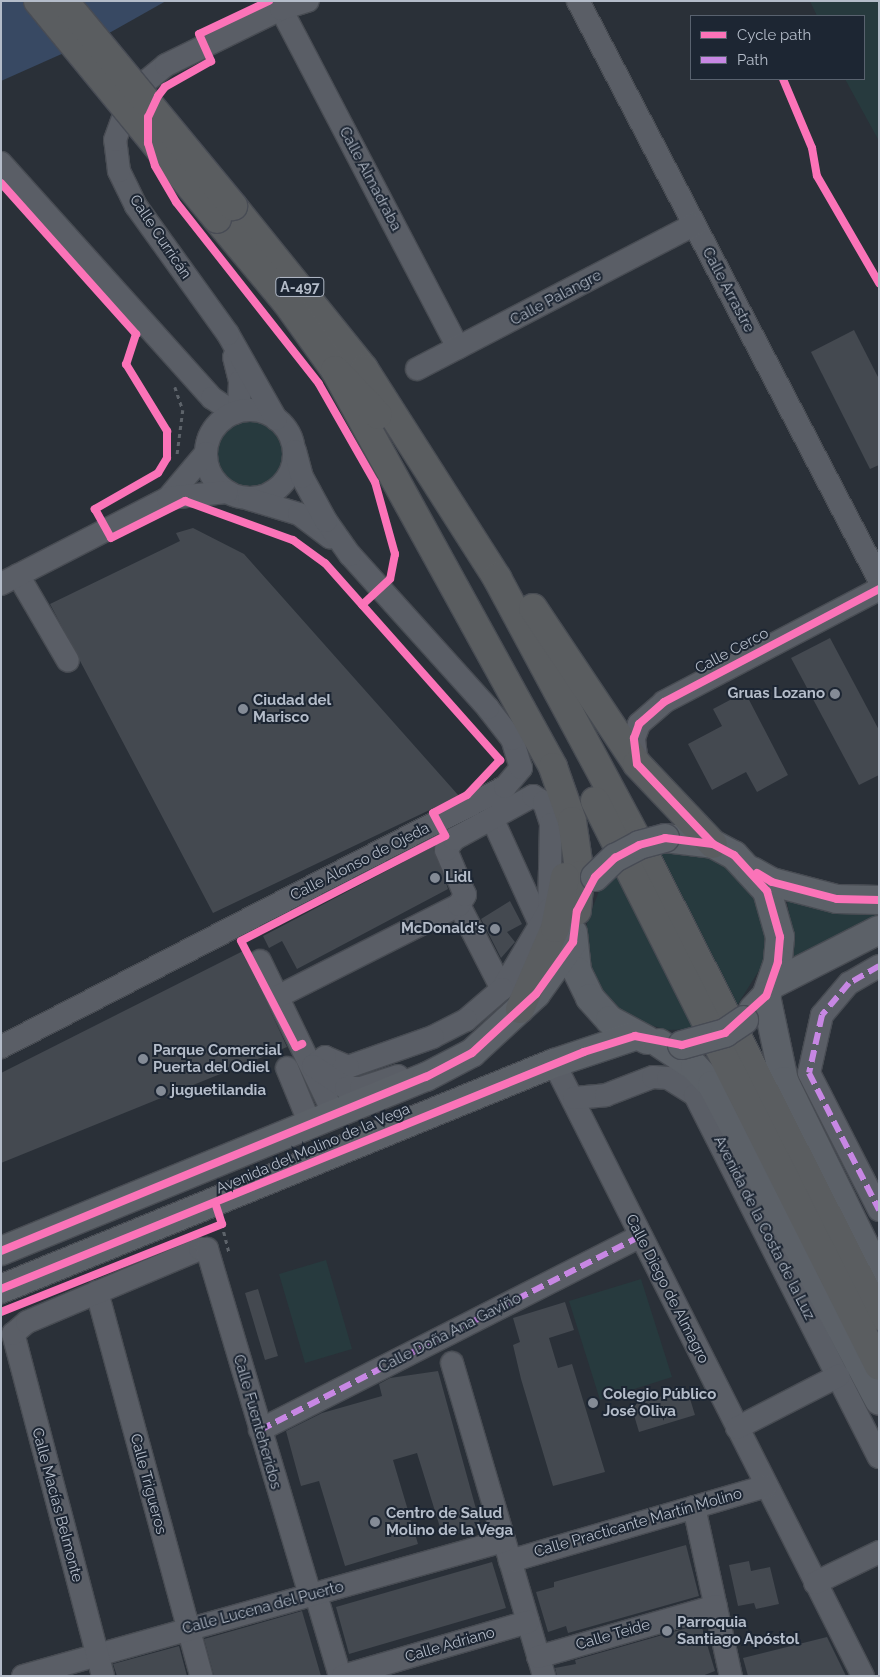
<!DOCTYPE html>
<html>
<head>
<meta charset="utf-8">
<style>
  body { margin:0 }
  #map { position:relative; width:880px; height:1677px; overflow:hidden; background:#2a3038; font-family:Raleway,sans-serif }
  div>[style] { position:absolute }
  [style*='--x'] { left:calc(var(--x)*1px); top:calc(var(--y)*1px); width:calc(var(--w)*1px); rotate:calc(var(--a)*1deg) }
  .green>* { inset:0; background:#273a3e }
  .round { border-radius:50% }
  .water>* { inset:0; background:#384963 }
  .building>* { inset:0; background:#444950 }
  .path>* { height:2.5px; margin-top:-1.25px; transform-origin:0; background:repeating-linear-gradient(90deg,#5d636a 0 4px,transparent 0 8px) }
  .roads { filter:drop-shadow(1px 0 #484c53) drop-shadow(-1px 0 #484c53) drop-shadow(0 1px #484c53) drop-shadow(0 -1px #484c53) }
  .minor>* { height:22px; margin:-11px; padding:0 11px; transform-origin:11px; border-radius:11px; background:#5a5e66 }
  .minor>.ring { margin:-11px; padding:0; box-sizing:content-box; background:none; border:22px solid #5a5e66; border-radius:50% }
  .major>* { height:28px; margin:-14px; padding:0 14px; transform-origin:14px; border-radius:14px; background:#5c6168 }
  .highway>* { height:28px; margin:-14px; padding:0 14px; transform-origin:14px; border-radius:14px; background:#5a5d60 }
  .bridges { filter:drop-shadow(1px 0 #484c55) drop-shadow(-1px 0 #484c55) drop-shadow(0 1px #484c55) drop-shadow(0 -1px #484c55) }
  .major-bridge>* { height:28px; margin:-14px; padding:0 14px; transform-origin:14px; border-radius:14px; background:#5c6168 }
  .highway-bridge>* { height:28px; margin:-14px; padding:0 14px; transform-origin:14px; border-radius:14px; background:#5a5d60 }
  .quiet>* { height:6px; margin-top:-3px; transform-origin:0; background:repeating-linear-gradient(90deg,#c787e3 0 12px,transparent 0 18px) }
  .cycleway>* { height:8px; margin:-4px; padding:0 4px; transform-origin:4px; border-radius:4px; background:#fb73b8 }
  .dots>* { width:14px; height:14px; translate:-50% -50%; box-sizing:border-box; border:2px solid #1d2633; border-radius:50% }
  span { translate:-50% -50%; white-space:nowrap; text-align:center; line-height:1.15; -webkit-text-stroke:4px #1d2633; paint-order:stroke }
  .shield-label span { padding:1px 4px; background:#1d2633; border:1px solid; border-radius:4px; -webkit-text-stroke-width:0 }
  .shield-label { font-size:14px; color:#b4bcc9; font-weight:700 }
  .street-label { font-size:15px; color:#b4bcc9 }
  .poi-label { font-size:15px; color:#b4bcc9; font-weight:700 }
  .right { translate:-100% -50%; text-align:right }
  .left { translate:0 -50%; text-align:left }
  .frame { position:absolute; inset:0; border:2px solid #b4bcc9; pointer-events:none }
  .legend { position:absolute; left:690px; top:15px; width:175px; height:65px; box-sizing:border-box; background:#1d2633; border:1px solid #59626f; margin:0; padding:6px 9px; list-style:none; font-size:15px; color:#b4bcc9 }
  .legend li { display:flex; align-items:center; gap:10px; height:25px }
  .legend b { width:25px; border:1px solid #59626f }
</style>
</head>
<body>
<div id="map">
  <div class="green">
    <div style="clip-path:polygon(810px 1px,879px 1px,879px 141px,845px 79px,864px 79px,864px 16px,817px 16px)"></div>
    <div class="round" style="left:215px;top:416px;width:74px;height:74px"></div>
    <div style="clip-path:polygon(654px 853px,694px 853px,725px 865px,753px 892px,765px 930px,763px 964px,736px 1007px)"></div>
    <div style="clip-path:polygon(615px 870px,698px 1029px,667px 1030px,633px 1020px,603px 995px,587px 964px,587px 923px,599px 891px)"></div>
    <div style="clip-path:polygon(787px 901px,853px 911px,879px 910px,879px 918px,787px 964px,794px 940px)"></div>
    <div style="clip-path:polygon(326px 1260px,352px 1349px,305px 1363px,279px 1274px)"></div>
    <div style="clip-path:polygon(641px 1279px,672px 1377px,600px 1400px,569px 1301px)"></div>
  </div>
  <div class="water">
    <div style="clip-path:polygon(1px 1px,166px 1px,111px 32px,1px 81px)"></div>
  </div>
  <div class="building">
    <div style="clip-path:polygon(854px 330px,879px 379px,879px 465px,870px 469px,811px 352px)"></div>
    <div style="clip-path:polygon(193px 528px,244px 554px,459px 796px,213px 913px,50px 604px,180px 541px,176px 533px)"></div>
    <div style="clip-path:polygon(830px 638px,879px 730px,879px 775px,859px 785px,791px 658px)"></div>
    <div style="clip-path:polygon(745px 692px,788px 775px,757px 792px,746px 772px,712px 790px,688px 744px,722px 726px,713px 709px)"></div>
    <div style="clip-path:polygon(434px 846px,448px 889px,297px 969px,282px 941px,269px 948px,263px 936px)"></div>
    <div style="clip-path:polygon(510px 901px,522px 924px,507px 932px,515px 942px,501px 958px,481px 919px)"></div>
    <div style="clip-path:polygon(243px 951px,287px 1047px,1px 1163px,1px 1073px)"></div>
    <div style="clip-path:polygon(258px 1289px,278px 1356px,265px 1360px,245px 1293px)"></div>
    <div style="clip-path:polygon(565px 1302px,574px 1330px,549px 1338px,558px 1368px,572px 1364px,605px 1472px,553px 1486px,521px 1379px,513px 1345px,520px 1342px,513px 1318px)"></div>
    <div style="clip-path:polygon(438px 1371px,481px 1527px,443px 1537px,417px 1453px,393px 1460px,418px 1544px,345px 1566px,319px 1481px,301px 1486px,286px 1431px,322px 1413px,382px 1396px,379px 1384px,390px 1378px)"></div>
    <div style="clip-path:polygon(687px 1389px,695px 1415px,639px 1432px,631px 1405px)"></div>
    <div style="clip-path:polygon(686px 1545px,699px 1596px,568px 1633px,566px 1626px,548px 1632px,536px 1592px,554px 1587px,554px 1582px)"></div>
    <div style="clip-path:polygon(749px 1561px,751px 1571px,770px 1567px,779px 1604px,756px 1609px,754px 1603px,738px 1606px,729px 1565px)"></div>
    <div style="clip-path:polygon(492px 1562px,506px 1608px,349px 1654px,336px 1607px)"></div>
    <div style="clip-path:polygon(302px 1611px,321px 1676px,214px 1676px,204px 1639px)"></div>
    <div style="clip-path:polygon(701px 1624px,715px 1671px,702px 1676px,557px 1676px,555px 1668px,576px 1664px,575px 1660px)"></div>
    <div style="clip-path:polygon(827px 1637px,846px 1676px,748px 1676px,743px 1658px)"></div>
    <div style="clip-path:polygon(179px 1646px,187px 1676px,117px 1676px,113px 1664px)"></div>
  </div>
  <div class="path">
    <div style="--x:175;--y:387;--w:24;--a:71"></div>
    <div style="--x:183;--y:410;--w:47;--a:97.3"></div>
    <div style="--x:222;--y:1224;--w:29;--a:76"></div>
  </div>
  <div class="roads">
    <div class="minor">
      <div style="--x:578;--y:1;--w:652;--a:62.49"></div>
      <div style="--x:281;--y:9;--w:382;--a:62.4"></div>
      <div style="--x:1;--y:163;--w:316;--a:48.1"></div>
      <div style="--x:212;--y:398;--w:27;--a:34"></div>
      <div style="--x:234;--y:357;--w:25;--a:76"></div>
      <div style="--x:240;--y:381;--w:30;--a:92"></div>
      <div style="--x:417;--y:369;--w:312;--a:-27.5"></div>
      <div class="ring" style="left:206px;top:410px;width:66px;height:66px"></div>
      <div style="--x:276;--y:419;--w:98;--a:-119.5"></div>
      <div style="--x:228;--y:334;--w:158;--a:-125.7"></div>
      <div style="--x:136;--y:206;--w:39;--a:-116"></div>
      <div style="--x:119;--y:171;--w:31;--a:-97"></div>
      <div style="--x:115;--y:140;--w:50;--a:-70.1"></div>
      <div style="--x:132;--y:93;--w:44;--a:-39.5"></div>
      <div style="--x:166;--y:65;--w:128;--a:-26"></div>
      <div style="--x:281;--y:9;--w:28;--a:-17"></div>
      <div style="--x:168;--y:498;--w:59;--a:-49.8"></div>
      <div style="--x:249;--y:499;--w:52;--a:16.7"></div>
      <div style="--x:299;--y:514;--w:39;--a:37"></div>
      <div style="--x:18;--y:575;--w:99;--a:59.8"></div>
      <div style="--x:1;--y:584;--w:188;--a:-27.2"></div>
      <div style="--x:168;--y:498;--w:59;--a:-5.8"></div>
      <div style="--x:637;--y:764;--w:26;--a:-97"></div>
      <div style="--x:634;--y:738;--w:15;--a:-70"></div>
      <div style="--x:639;--y:724;--w:33;--a:-41"></div>
      <div style="--x:664;--y:702;--w:243;--a:-27.7"></div>
      <div style="--x:492;--y:818;--w:116;--a:65.6"></div>
      <div style="--x:459;--y:905;--w:94;--a:62.9"></div>
      <div style="--x:260;--y:961;--w:170;--a:64.2"></div>
      <div style="--x:879;--y:966;--w:34;--a:150"></div>
      <div style="--x:849;--y:983;--w:42;--a:130.2"></div>
      <div style="--x:822;--y:1015;--w:59;--a:102.6"></div>
      <div style="--x:809;--y:1073;--w:154;--a:62.9"></div>
      <div style="--x:279;--y:996;--w:202;--a:-26.8"></div>
      <div style="--x:459;--y:905;--w:12;--a:-59"></div>
      <div style="--x:465;--y:895;--w:49;--a:-112.9"></div>
      <div style="--x:446;--y:850;--w:14;--a:-54"></div>
      <div style="--x:454;--y:839;--w:90;--a:-28.6"></div>
      <div style="--x:533;--y:796;--w:13;--a:29"></div>
      <div style="--x:544;--y:802;--w:23;--a:72"></div>
      <div style="--x:551;--y:824;--w:86;--a:91.3"></div>
      <div style="--x:549;--y:910;--w:92;--a:120.7"></div>
      <div style="--x:502;--y:989;--w:48;--a:139.3"></div>
      <div style="--x:466;--y:1020;--w:37;--a:153"></div>
      <div style="--x:433;--y:1037;--w:90;--a:160.6"></div>
      <div style="--x:348;--y:1067;--w:25;--a:-157"></div>
      <div style="--x:325;--y:1057;--w:15;--a:143"></div>
      <div style="--x:313;--y:1066;--w:40;--a:34"></div>
      <div style="--x:346;--y:1088;--w:15;--a:0"></div>
      <div style="--x:361;--y:1088;--w:39;--a:-18"></div>
      <div style="--x:1;--y:1047;--w:567;--a:-27.29"></div>
      <div style="--x:505;--y:787;--w:25;--a:-50"></div>
      <div style="--x:521;--y:768;--w:30;--a:-107"></div>
      <div style="--x:512;--y:739;--w:39;--a:-128"></div>
      <div style="--x:488;--y:708;--w:206;--a:-132"></div>
      <div style="--x:350;--y:555;--w:42;--a:-125.2"></div>
      <div style="--x:326;--y:521;--w:50;--a:-118.6"></div>
      <div style="--x:302;--y:477;--w:27;--a:-105"></div>
      <div style="--x:554;--y:1063;--w:686;--a:63.25"></div>
      <div style="--x:287;--y:1068;--w:61;--a:67.7"></div>
      <div style="--x:574;--y:1098;--w:32;--a:-5"></div>
      <div style="--x:606;--y:1095;--w:50;--a:-21"></div>
      <div style="--x:653;--y:1077;--w:15;--a:4"></div>
      <div style="--x:668;--y:1078;--w:32;--a:32"></div>
      <div style="--x:695;--y:1095;--w:406;--a:63.1"></div>
      <div style="--x:97;--y:1292;--w:398;--a:74.8"></div>
      <div style="--x:452;--y:1363;--w:326;--a:73.6"></div>
      <div style="--x:737;--y:1428;--w:114;--a:-27.2"></div>
      <div style="--x:260;--y:1430;--w:427;--a:-27"></div>
      <div style="--x:694;--y:1507;--w:173;--a:77.7"></div>
      <div style="--x:510;--y:1561;--w:267;--a:-16.3"></div>
      <div style="--x:815;--y:1583;--w:71;--a:-25.8"></div>
      <div style="--x:316;--y:1595;--w:84;--a:73.5"></div>
      <div style="--x:538;--y:1657;--w:185;--a:-16"></div>
      <div style="--x:23;--y:1676;--w:500;--a:-15.7"></div>
      <div style="--x:103;--y:1676;--w:354;--a:-104.7"></div>
      <div style="--x:13;--y:1334;--w:18;--a:-41"></div>
      <div style="--x:27;--y:1322;--w:188;--a:-22.9"></div>
      <div style="--x:200;--y:1249;--w:7;--a:0"></div>
      <div style="--x:207;--y:1249;--w:360;--a:73.4"></div>
      <div style="--x:343;--y:1676;--w:193;--a:-16.3"></div>
    </div>
    <div class="major">
      <div style="--x:665;--y:838;--w:48;--a:7.1"></div>
      <div style="--x:713;--y:844;--w:24;--a:28"></div>
      <div style="--x:734;--y:855;--w:49;--a:47.5"></div>
      <div style="--x:767;--y:891;--w:48;--a:74.2"></div>
      <div style="--x:780;--y:937;--w:25;--a:95"></div>
      <div style="--x:778;--y:962;--w:36;--a:109"></div>
      <div style="--x:766;--y:996;--w:19;--a:133"></div>
      <div style="--x:752;--y:871;--w:23;--a:29"></div>
      <div style="--x:772;--y:882;--w:67;--a:14.7"></div>
      <div style="--x:837;--y:899;--w:42;--a:1.4"></div>
      <div style="--x:573;--y:933;--w:38;--a:84"></div>
      <div style="--x:577;--y:971;--w:30;--a:64"></div>
      <div style="--x:590;--y:998;--w:30;--a:48"></div>
      <div style="--x:610;--y:1020;--w:42;--a:28.4"></div>
      <div style="--x:771;--y:985;--w:121;--a:-27"></div>
      <div style="--x:766;--y:996;--w:87;--a:78"></div>
      <div style="--x:784;--y:1081;--w:216;--a:63.9"></div>
      <div style="--x:659;--y:1043;--w:43;--a:33.7"></div>
      <div style="--x:695;--y:1067;--w:25;--a:47"></div>
      <div style="--x:712;--y:1085;--w:357;--a:62.1"></div>
      <div style="--x:1;--y:1251;--w:459;--a:-22.3"></div>
      <div style="--x:426;--y:1077;--w:52;--a:-27.6"></div>
      <div style="--x:472;--y:1053;--w:87;--a:-42.7"></div>
      <div style="--x:536;--y:994;--w:64;--a:-54.6"></div>
      <div style="--x:1;--y:1289;--w:597;--a:-22.23"></div>
      <div style="--x:554;--y:1063;--w:85;--a:-18.4"></div>
    </div>
    <div class="highway">
      <div style="--x:233;--y:206;--w:209;--a:51.2"></div>
      <div style="--x:364;--y:369;--w:248;--a:57.5"></div>
      <div style="--x:497;--y:578;--w:288;--a:61.8"></div>
      <div style="--x:633;--y:832;--w:543;--a:63.06"></div>
      <div style="--x:217;--y:219;--w:109;--a:50.2"></div>
      <div style="--x:287;--y:303;--w:82;--a:54.4"></div>
      <div style="--x:335;--y:370;--w:453;--a:61.2"></div>
      <div style="--x:553;--y:767;--w:57;--a:70.6"></div>
      <div style="--x:572;--y:821;--w:55;--a:81.6"></div>
      <div style="--x:580;--y:875;--w:36;--a:95"></div>
      <div style="--x:335;--y:370;--w:62;--a:46.3"></div>
      <div style="--x:533;--y:608;--w:187;--a:56.3"></div>
      <div style="--x:637;--y:764;--w:110;--a:46.5"></div>
      <div style="--x:595;--y:801;--w:632;--a:63.31"></div>
      <div style="--x:520;--y:1009;--w:88;--a:-66.6"></div>
      <div style="--x:555;--y:928;--w:52;--a:-78.9"></div>
    </div>
  </div>
  <div class="bridges">
    <div class="major-bridge">
      <div style="--x:595;--y:877;--w:28;--a:-44"></div>
      <div style="--x:615;--y:858;--w:27;--a:-28"></div>
      <div style="--x:639;--y:845;--w:27;--a:-15"></div>
      <div style="--x:682;--y:1045;--w:45;--a:-15.6"></div>
      <div style="--x:725;--y:1033;--w:23;--a:-34"></div>
    </div>
    <div class="highway-bridge">
      <div style="--x:38;--y:1;--w:282;--a:50.6"></div>
      <div style="--x:64;--y:1;--w:266;--a:50.5"></div>
    </div>
  </div>
  <div class="quiet">
    <div style="--x:879;--y:966;--w:34;--a:150"></div>
    <div style="--x:849;--y:983;--w:42;--a:130.2"></div>
    <div style="--x:822;--y:1015;--w:59;--a:102.6"></div>
    <div style="--x:809;--y:1073;--w:154;--a:62.9"></div>
    <div style="--x:260;--y:1430;--w:427;--a:-27"></div>
  </div>
  <div class="cycleway">
    <div style="--x:269;--y:1;--w:77;--a:154.8"></div>
    <div style="--x:199;--y:34;--w:30;--a:66"></div>
    <div style="--x:211;--y:61;--w:53;--a:150.5"></div>
    <div style="--x:165;--y:87;--w:11;--a:128"></div>
    <div style="--x:158;--y:96;--w:23;--a:115"></div>
    <div style="--x:148;--y:117;--w:26;--a:90"></div>
    <div style="--x:148;--y:143;--w:24;--a:73"></div>
    <div style="--x:155;--y:166;--w:42;--a:59.7"></div>
    <div style="--x:176;--y:202;--w:231;--a:51.8"></div>
    <div style="--x:319;--y:384;--w:113;--a:60.3"></div>
    <div style="--x:375;--y:482;--w:75;--a:74.5"></div>
    <div style="--x:395;--y:554;--w:25;--a:101"></div>
    <div style="--x:390;--y:579;--w:38;--a:137"></div>
    <div style="--x:783;--y:79;--w:75;--a:67.2"></div>
    <div style="--x:812;--y:148;--w:28;--a:80"></div>
    <div style="--x:817;--y:176;--w:124;--a:59.9"></div>
    <div style="--x:1;--y:183;--w:203;--a:48.2"></div>
    <div style="--x:136;--y:334;--w:32;--a:108"></div>
    <div style="--x:126;--y:364;--w:79;--a:58.5"></div>
    <div style="--x:167;--y:431;--w:27;--a:90"></div>
    <div style="--x:167;--y:458;--w:17;--a:121"></div>
    <div style="--x:158;--y:473;--w:73;--a:150.3"></div>
    <div style="--x:95;--y:509;--w:33;--a:61"></div>
    <div style="--x:111;--y:538;--w:83;--a:-26.6"></div>
    <div style="--x:185;--y:501;--w:115;--a:19.9"></div>
    <div style="--x:293;--y:540;--w:39;--a:36"></div>
    <div style="--x:325;--y:563;--w:264;--a:48.4"></div>
    <div style="--x:500;--y:760;--w:48;--a:133.3"></div>
    <div style="--x:467;--y:795;--w:38;--a:152"></div>
    <div style="--x:433;--y:813;--w:26;--a:62"></div>
    <div style="--x:445;--y:836;--w:229;--a:152.8"></div>
    <div style="--x:241;--y:941;--w:119;--a:62.6"></div>
    <div style="--x:296;--y:1047;--w:7;--a:-27"></div>
    <div style="--x:713;--y:844;--w:110;--a:-133.5"></div>
    <div style="--x:637;--y:764;--w:26;--a:-97"></div>
    <div style="--x:634;--y:738;--w:15;--a:-70"></div>
    <div style="--x:639;--y:724;--w:33;--a:-41"></div>
    <div style="--x:664;--y:702;--w:243;--a:-27.7"></div>
    <div style="--x:757;--y:873;--w:17;--a:31"></div>
    <div style="--x:772;--y:882;--w:67;--a:14.7"></div>
    <div style="--x:837;--y:899;--w:42;--a:1.4"></div>
    <div style="--x:1;--y:1251;--w:459;--a:-22.3"></div>
    <div style="--x:426;--y:1077;--w:52;--a:-27.6"></div>
    <div style="--x:472;--y:1053;--w:87;--a:-42.7"></div>
    <div style="--x:536;--y:994;--w:64;--a:-54.6"></div>
    <div style="--x:573;--y:942;--w:31;--a:-83"></div>
    <div style="--x:577;--y:911;--w:38;--a:-62"></div>
    <div style="--x:595;--y:877;--w:28;--a:-44"></div>
    <div style="--x:615;--y:858;--w:27;--a:-28"></div>
    <div style="--x:639;--y:845;--w:27;--a:-15"></div>
    <div style="--x:665;--y:838;--w:48;--a:7.1"></div>
    <div style="--x:713;--y:844;--w:24;--a:28"></div>
    <div style="--x:734;--y:855;--w:49;--a:47.5"></div>
    <div style="--x:767;--y:891;--w:48;--a:74.2"></div>
    <div style="--x:780;--y:937;--w:25;--a:95"></div>
    <div style="--x:778;--y:962;--w:36;--a:109"></div>
    <div style="--x:766;--y:996;--w:55;--a:137.9"></div>
    <div style="--x:725;--y:1033;--w:45;--a:164.4"></div>
    <div style="--x:682;--y:1045;--w:48;--a:-169.2"></div>
    <div style="--x:635;--y:1036;--w:53;--a:162.6"></div>
    <div style="--x:584;--y:1052;--w:629;--a:157.88"></div>
    <div style="--x:1;--y:1312;--w:238;--a:-21.7"></div>
    <div style="--x:222;--y:1224;--w:20;--a:-108"></div>
  </div>
  <div class="dots">
    <div style="left:835px;top:694px;background:#848b96"></div>
    <div style="left:243px;top:709px;background:#848b96"></div>
    <div style="left:435px;top:878px;background:#848b96"></div>
    <div style="left:495px;top:929px;background:#848b96"></div>
    <div style="left:143px;top:1059px;background:#848b96"></div>
    <div style="left:161px;top:1091px;background:#848b96"></div>
    <div style="left:593px;top:1403px;background:#848b96"></div>
    <div style="left:375px;top:1522px;background:#848b96"></div>
    <div style="left:667px;top:1631px;background:#848b96"></div>
  </div>
  <div class="shield-label">
    <span style="left:300px;top:287px">A-497</span>
  </div>
  <div class="street-label">
    <span style="left:370px;top:179px;rotate:62deg">Calle Almadraba</span>
    <span style="left:160px;top:237px;rotate:56deg">Calle Curricán</span>
    <span style="left:728px;top:290px;rotate:62deg">Calle Arrastre</span>
    <span style="left:556px;top:298px;rotate:-28deg">Calle Palangre</span>
    <span style="left:732px;top:651px;rotate:-28deg">Calle Cerco</span>
    <span style="left:360px;top:862px;rotate:-27deg">Calle Alonso de Ojeda</span>
    <span style="left:313px;top:1149px;rotate:-23deg">Avenida del Molino de la Vega</span>
    <span style="left:764px;top:1228px;rotate:63deg">Avenida de la Costa de la Luz</span>
    <span style="left:667px;top:1289px;rotate:63deg">Calle Diego de Almagro</span>
    <span style="left:450px;top:1333px;rotate:-27deg">Calle Doña Ana Gaviño</span>
    <span style="left:257px;top:1422px;rotate:74deg">Calle Fuenteheridos</span>
    <span style="left:148px;top:1484px;rotate:75deg">Calle Trigueros</span>
    <span style="left:57px;top:1505px;rotate:75deg">Calle Macías Belmonte</span>
    <span style="left:638px;top:1523px;rotate:-16deg">Calle Practicante Martín Molino</span>
    <span style="left:263px;top:1608px;rotate:-15deg">Calle Lucena del Puerto</span>
    <span style="left:613px;top:1635px;rotate:-16deg">Calle Teide</span>
    <span style="left:450px;top:1645px;rotate:-16deg">Calle Adriano</span>
  </div>
  <div class="poi-label">
    <span class="right" style="left:825px;top:694px">Gruas Lozano</span>
    <span class="left" style="left:253px;top:709px">Ciudad del<br>Marisco</span>
    <span class="left" style="left:445px;top:878px">Lidl</span>
    <span class="right" style="left:485px;top:929px">McDonald's</span>
    <span class="left" style="left:153px;top:1059px">Parque Comercial<br>Puerta del Odiel</span>
    <span class="left" style="left:171px;top:1091px">juguetilandia</span>
    <span class="left" style="left:603px;top:1403px">Colegio Público<br>José Oliva</span>
    <span class="left" style="left:386px;top:1522px">Centro de Salud<br>Molino de la Vega</span>
    <span class="left" style="left:677px;top:1631px">Parroquia<br>Santiago Apóstol</span>
  </div>
  <div class="frame"></div>
  <ul class="legend">
  <li><b style="height:6px;background:#fb73b8"></b>Cycle path</li>
  <li><b style="height:6px;background:#c787e3"></b>Path</li>
  </ul>
</div>
</body>
</html>
